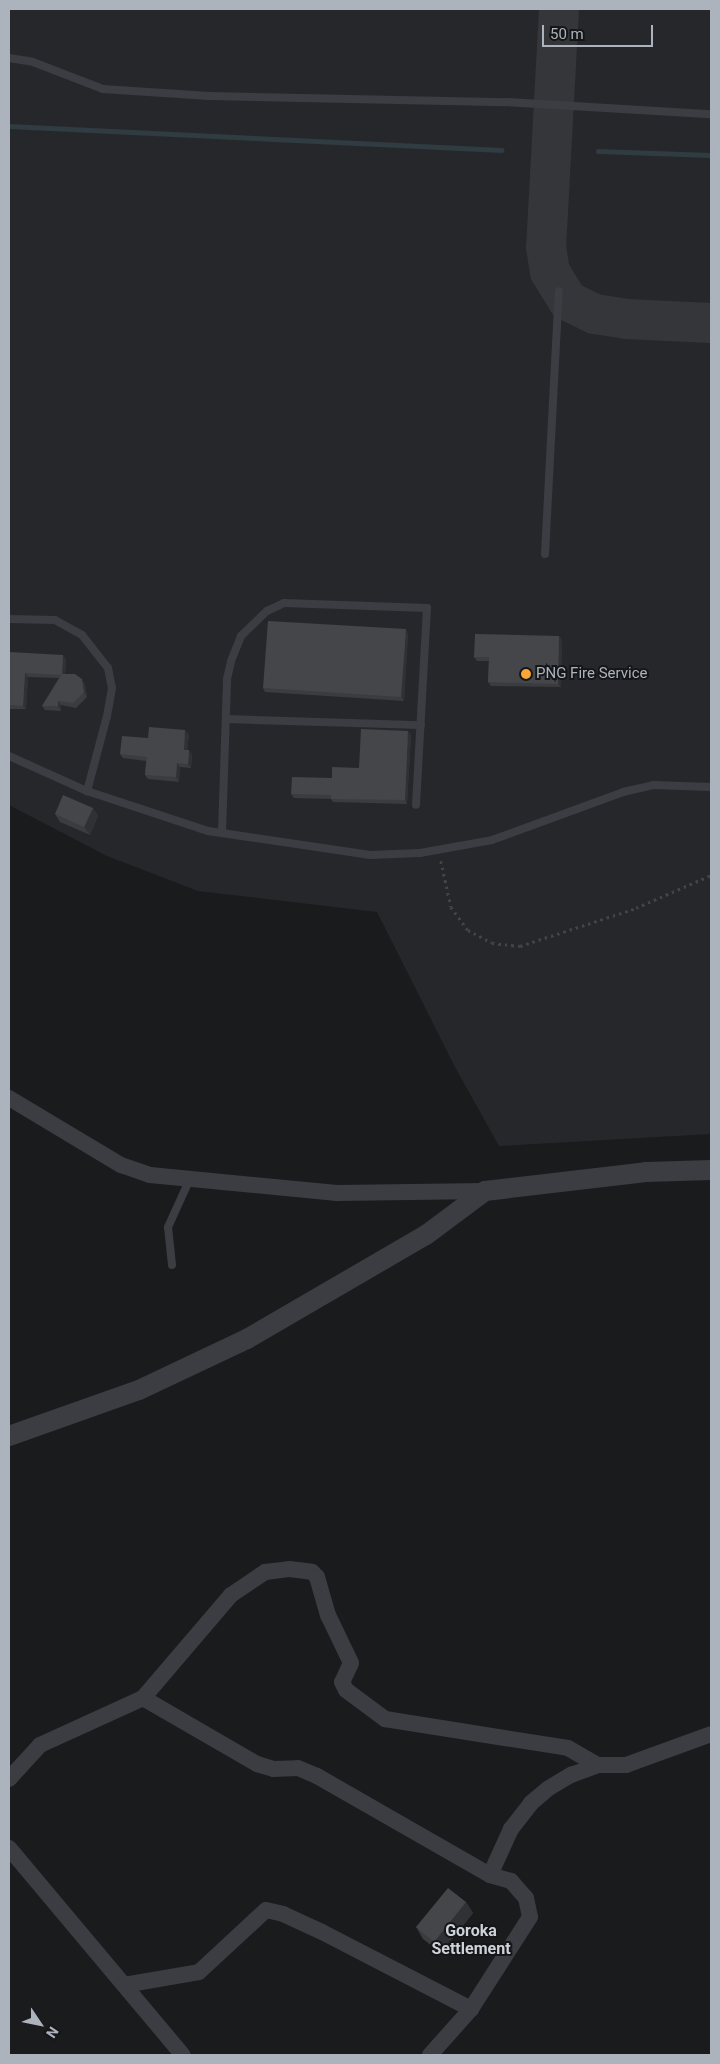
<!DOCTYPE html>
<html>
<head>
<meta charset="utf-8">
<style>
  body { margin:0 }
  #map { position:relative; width:720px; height:2064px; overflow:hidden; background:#1a1b1d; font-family:Roboto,sans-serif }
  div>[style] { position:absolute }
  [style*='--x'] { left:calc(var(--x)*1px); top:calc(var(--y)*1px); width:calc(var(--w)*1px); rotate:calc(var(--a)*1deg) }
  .built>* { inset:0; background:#26272a }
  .stream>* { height:4.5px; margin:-2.25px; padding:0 2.25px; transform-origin:2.25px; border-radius:2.25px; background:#2f3c42 }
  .taxiway>* { height:40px; margin:-20px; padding:0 20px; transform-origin:20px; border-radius:20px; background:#34363a }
  .path>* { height:2.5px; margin-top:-1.25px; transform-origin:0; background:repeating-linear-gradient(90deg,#414449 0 2.5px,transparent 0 6.5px) }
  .service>* { height:8px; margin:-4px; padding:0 4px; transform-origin:4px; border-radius:4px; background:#3b3d42 }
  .minor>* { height:16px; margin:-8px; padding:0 8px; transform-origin:8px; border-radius:8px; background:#3b3d42 }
  .tertiary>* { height:20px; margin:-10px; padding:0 10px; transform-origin:10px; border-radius:10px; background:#3b3d42 }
  .wall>* { inset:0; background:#3a3c40 }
  .shaded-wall>* { inset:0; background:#303134 }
  .building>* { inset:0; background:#44464a }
  .dots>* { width:14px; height:14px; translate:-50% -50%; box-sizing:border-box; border:2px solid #151618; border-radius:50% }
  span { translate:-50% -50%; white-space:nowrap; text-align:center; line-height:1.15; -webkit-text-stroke:4px #151618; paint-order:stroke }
  .poi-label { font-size:15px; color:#acb3bd }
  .left { translate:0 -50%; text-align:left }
  .neighbourhood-label { font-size:16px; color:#ced2d9; font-weight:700 }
  .frame { position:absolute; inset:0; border:10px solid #acb3bd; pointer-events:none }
  .north { position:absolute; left:15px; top:1999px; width:50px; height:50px; -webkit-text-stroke:4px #151618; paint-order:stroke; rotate:124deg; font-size:14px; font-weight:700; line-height:20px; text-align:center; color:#acb3bd }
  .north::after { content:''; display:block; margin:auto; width:18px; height:22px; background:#acb3bd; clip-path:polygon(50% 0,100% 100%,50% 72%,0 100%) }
  .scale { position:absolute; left:542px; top:25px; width:111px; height:22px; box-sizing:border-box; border:2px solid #acb3bd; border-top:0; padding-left:6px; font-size:15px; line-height:18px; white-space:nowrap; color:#acb3bd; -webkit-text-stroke:4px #151618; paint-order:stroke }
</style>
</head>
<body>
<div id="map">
  <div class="built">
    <div style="clip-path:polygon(9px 9px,711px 9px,711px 1134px,499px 1146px,455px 1067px,377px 912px,198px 891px,107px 856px,9px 805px)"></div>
  </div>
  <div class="stream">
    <div style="--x:9;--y:126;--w:493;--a:2.8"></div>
    <div style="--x:598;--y:151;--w:113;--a:2"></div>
  </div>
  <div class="taxiway">
    <div style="--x:559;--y:9;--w:238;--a:93.1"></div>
    <div style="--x:546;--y:247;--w:25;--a:81"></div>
    <div style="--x:550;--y:272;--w:34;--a:58"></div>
    <div style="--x:568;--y:301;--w:30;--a:26"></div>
    <div style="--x:595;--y:314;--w:31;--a:9"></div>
    <div style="--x:626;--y:319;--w:85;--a:2.7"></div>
  </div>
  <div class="path">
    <div style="--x:441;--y:861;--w:47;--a:77.7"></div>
    <div style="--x:451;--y:907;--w:29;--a:54"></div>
    <div style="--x:468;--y:930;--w:27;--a:28"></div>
    <div style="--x:492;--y:943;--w:28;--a:6"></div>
    <div style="--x:520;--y:946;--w:122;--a:-18.1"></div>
    <div style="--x:636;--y:908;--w:82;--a:-23.7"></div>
  </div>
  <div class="service">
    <div style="--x:9;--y:58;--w:24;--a:9"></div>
    <div style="--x:33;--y:62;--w:75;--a:21.1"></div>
    <div style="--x:103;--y:89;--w:106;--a:3.8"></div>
    <div style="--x:209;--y:96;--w:297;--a:1.2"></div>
    <div style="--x:506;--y:102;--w:205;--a:3.4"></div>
    <div style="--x:545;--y:554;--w:263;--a:-87"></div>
    <div style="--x:9;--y:619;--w:46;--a:1.2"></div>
    <div style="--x:55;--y:620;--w:31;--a:29"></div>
    <div style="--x:82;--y:635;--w:42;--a:51.8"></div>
    <div style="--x:108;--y:668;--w:20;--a:79"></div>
    <div style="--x:112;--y:688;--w:28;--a:100"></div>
    <div style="--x:107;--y:716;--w:78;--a:104.9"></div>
    <div style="--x:226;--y:719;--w:195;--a:1.8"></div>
    <div style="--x:9;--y:756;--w:85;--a:24.2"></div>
    <div style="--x:87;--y:791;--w:127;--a:18.3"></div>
    <div style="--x:208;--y:831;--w:164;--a:8.4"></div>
    <div style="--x:370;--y:855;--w:50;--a:-2.3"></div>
    <div style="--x:420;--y:853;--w:73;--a:-10.2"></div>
    <div style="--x:492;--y:840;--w:140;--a:-20.1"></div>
    <div style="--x:623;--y:792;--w:31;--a:-13"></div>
    <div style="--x:653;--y:785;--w:58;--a:2"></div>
    <div style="--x:222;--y:832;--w:153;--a:-88.1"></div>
    <div style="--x:227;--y:679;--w:18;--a:-77"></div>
    <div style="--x:231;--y:661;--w:27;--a:-68"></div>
    <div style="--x:241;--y:636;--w:36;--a:-44"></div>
    <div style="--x:267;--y:611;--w:19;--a:-25"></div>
    <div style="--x:284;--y:603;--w:143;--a:2"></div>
    <div style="--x:427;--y:608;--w:197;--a:93.2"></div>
    <div style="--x:172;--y:1265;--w:38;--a:-96"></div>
    <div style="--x:168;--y:1227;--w:51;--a:-65.5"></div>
  </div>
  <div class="minor">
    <div style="--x:9;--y:1098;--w:131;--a:30.9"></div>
    <div style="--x:121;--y:1165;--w:31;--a:19"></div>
    <div style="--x:150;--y:1175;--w:188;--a:5.5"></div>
    <div style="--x:337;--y:1193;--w:148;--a:-0.8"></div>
    <div style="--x:143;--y:1698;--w:132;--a:30.1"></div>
    <div style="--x:257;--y:1764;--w:17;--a:17"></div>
    <div style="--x:273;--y:1769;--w:25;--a:-2"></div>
    <div style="--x:298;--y:1768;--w:21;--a:23"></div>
    <div style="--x:317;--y:1776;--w:199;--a:29.8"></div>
    <div style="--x:490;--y:1875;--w:22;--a:16"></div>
    <div style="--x:511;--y:1881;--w:23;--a:49"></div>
    <div style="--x:526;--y:1898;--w:19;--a:78"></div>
    <div style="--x:530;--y:1917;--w:109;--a:122.7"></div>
    <div style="--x:471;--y:2009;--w:62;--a:131.7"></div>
    <div style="--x:9;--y:1779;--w:46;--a:-47.6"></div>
    <div style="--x:40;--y:1745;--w:113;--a:-24.5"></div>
    <div style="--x:143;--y:1698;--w:135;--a:-49.5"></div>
    <div style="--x:231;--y:1595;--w:41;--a:-34.1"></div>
    <div style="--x:265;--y:1572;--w:24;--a:-7"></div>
    <div style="--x:289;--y:1569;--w:23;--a:7"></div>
    <div style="--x:312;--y:1572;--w:7;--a:45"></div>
    <div style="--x:317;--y:1577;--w:40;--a:74"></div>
    <div style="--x:328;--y:1615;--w:53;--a:64.4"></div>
    <div style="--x:351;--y:1663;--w:21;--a:115"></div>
    <div style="--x:342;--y:1682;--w:9;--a:63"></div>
    <div style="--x:346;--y:1690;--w:49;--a:36.6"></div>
    <div style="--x:385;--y:1719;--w:185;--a:9"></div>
    <div style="--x:568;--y:1748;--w:34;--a:30"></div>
    <div style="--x:9;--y:1848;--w:270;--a:50"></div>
    <div style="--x:490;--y:1875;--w:51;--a:-65.5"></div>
    <div style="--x:511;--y:1829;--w:33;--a:-52"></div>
    <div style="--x:531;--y:1803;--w:23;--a:-40"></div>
    <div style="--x:549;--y:1788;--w:26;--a:-31"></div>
    <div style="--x:571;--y:1775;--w:29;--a:-20"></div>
    <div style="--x:598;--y:1765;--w:28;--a:0"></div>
    <div style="--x:626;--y:1765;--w:90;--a:-20"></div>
    <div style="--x:124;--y:1985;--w:76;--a:-9.8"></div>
    <div style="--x:199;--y:1972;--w:91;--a:-42.8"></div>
    <div style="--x:266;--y:1910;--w:17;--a:13"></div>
    <div style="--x:283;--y:1914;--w:43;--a:24.8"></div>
    <div style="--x:322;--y:1932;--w:168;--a:27.3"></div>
  </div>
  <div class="tertiary">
    <div style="--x:9;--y:1436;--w:138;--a:-19.5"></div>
    <div style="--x:139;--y:1390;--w:119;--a:-25.3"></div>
    <div style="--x:247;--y:1339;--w:207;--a:-30.2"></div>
    <div style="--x:426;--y:1235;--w:74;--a:-36.7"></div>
    <div style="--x:485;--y:1191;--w:162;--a:-6.7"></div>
    <div style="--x:646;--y:1172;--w:65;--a:-1.8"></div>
  </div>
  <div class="wall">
    <div style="clip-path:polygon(408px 633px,404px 701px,265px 692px,263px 688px)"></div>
    <div style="clip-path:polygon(559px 636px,562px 640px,561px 687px,491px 686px,488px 682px,489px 661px,477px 661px,474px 657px)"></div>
    <div style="clip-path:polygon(9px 652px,66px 659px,65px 674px,85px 684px,87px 697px,76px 708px,61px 705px,61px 711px,45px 710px,42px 706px,59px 678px,28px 677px,26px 709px,9px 709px)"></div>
    <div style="clip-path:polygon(189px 734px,187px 750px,192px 754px,191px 768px,180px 767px,179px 782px,148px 779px,145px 775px,146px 761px,123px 758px,120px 754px)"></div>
    <div style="clip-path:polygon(411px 735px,407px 804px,333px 802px,331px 799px,294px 798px,291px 794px,359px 768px)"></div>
    <div style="clip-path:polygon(93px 808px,98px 816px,90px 835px,60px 822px,55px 814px)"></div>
    <div style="clip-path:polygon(466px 1902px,473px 1913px,441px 1953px,423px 1939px,416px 1927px)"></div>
  </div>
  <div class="shaded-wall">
    <div style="clip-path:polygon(406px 629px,408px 633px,404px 701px,401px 697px)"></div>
    <div style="clip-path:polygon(559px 636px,562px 640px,561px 687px,558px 684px)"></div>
    <div style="clip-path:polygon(63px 655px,66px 659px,65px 678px,62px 675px)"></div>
    <div style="clip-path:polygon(25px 673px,28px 677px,26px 709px,23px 706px)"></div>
    <div style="clip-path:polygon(82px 679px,85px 684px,87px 697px,84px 692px)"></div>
    <div style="clip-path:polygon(58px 701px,61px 705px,61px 711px,58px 706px)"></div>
    <div style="clip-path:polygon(185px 730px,189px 734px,187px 754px,184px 750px)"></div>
    <div style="clip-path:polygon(408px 731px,411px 735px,407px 804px,405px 800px)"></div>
    <div style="clip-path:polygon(189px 750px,192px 754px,191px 768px,188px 764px)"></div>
    <div style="clip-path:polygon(177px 763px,180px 767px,179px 782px,176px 777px)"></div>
    <div style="clip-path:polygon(93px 808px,98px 816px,90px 835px,84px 827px)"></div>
    <div style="clip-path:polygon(466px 1902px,473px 1913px,441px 1953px,434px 1942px)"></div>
  </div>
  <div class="building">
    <div style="clip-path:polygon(268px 621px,406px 629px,401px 697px,263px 688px)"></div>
    <div style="clip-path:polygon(475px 634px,559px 636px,558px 684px,488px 682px,489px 657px,474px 657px)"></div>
    <div style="clip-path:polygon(9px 652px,63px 655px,62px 674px,61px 675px,25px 673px,23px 706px,9px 705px)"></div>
    <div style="clip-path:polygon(62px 674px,75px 674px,82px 679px,84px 692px,73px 703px,58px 701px,58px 706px,42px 706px)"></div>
    <div style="clip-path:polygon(149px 727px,185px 730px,184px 750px,189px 750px,188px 764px,177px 763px,176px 777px,145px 775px,147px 757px,120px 754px,122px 736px,148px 738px)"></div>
    <div style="clip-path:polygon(361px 729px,408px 731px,405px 800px,331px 799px,331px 795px,291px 794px,292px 777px,332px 778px,332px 767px,359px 768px)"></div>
    <div style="clip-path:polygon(63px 795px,93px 808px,84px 827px,55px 814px)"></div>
    <div style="clip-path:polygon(448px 1888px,466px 1902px,434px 1942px,416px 1927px)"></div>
  </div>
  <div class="dots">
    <div style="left:526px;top:674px;background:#fba535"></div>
  </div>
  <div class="poi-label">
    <span class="left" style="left:536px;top:674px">PNG Fire Service</span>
  </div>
  <div class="neighbourhood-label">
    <span style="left:471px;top:1940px">Goroka<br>Settlement</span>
  </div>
  <div class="frame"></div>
  <div class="north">N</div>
  <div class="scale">50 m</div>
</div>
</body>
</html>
